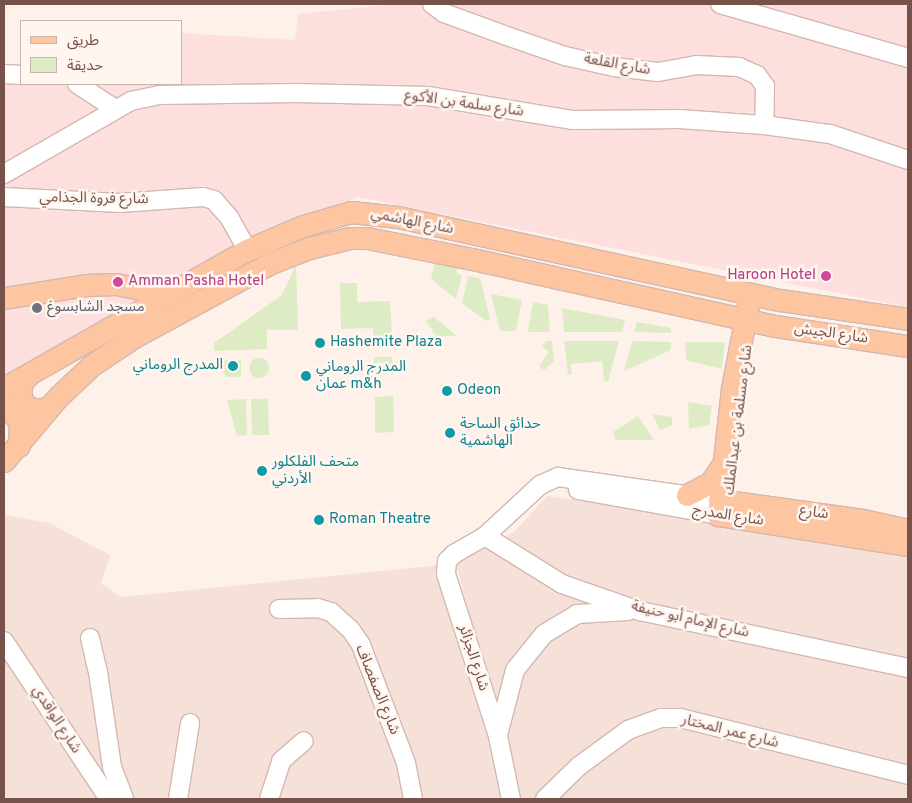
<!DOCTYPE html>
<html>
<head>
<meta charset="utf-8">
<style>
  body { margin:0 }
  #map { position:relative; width:912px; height:803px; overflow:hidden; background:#fdf1e9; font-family:Overpass,"Noto Sans Arabic",sans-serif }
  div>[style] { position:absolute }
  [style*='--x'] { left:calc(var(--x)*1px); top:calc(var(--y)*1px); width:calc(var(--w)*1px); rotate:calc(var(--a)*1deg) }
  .residential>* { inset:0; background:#f5e1d7 }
  .commercial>* { inset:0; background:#fddfdd }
  .green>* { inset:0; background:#deecc6 }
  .round { border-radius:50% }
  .roads { filter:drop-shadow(1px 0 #d3b8b0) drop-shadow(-1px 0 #d3b8b0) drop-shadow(0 1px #d3b8b0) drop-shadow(0 -1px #d3b8b0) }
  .minor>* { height:18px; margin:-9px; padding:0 9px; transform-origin:9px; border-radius:9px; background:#fff }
  .major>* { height:21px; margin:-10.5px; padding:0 10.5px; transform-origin:10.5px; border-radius:10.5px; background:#fdc6a1 }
  .dots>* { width:14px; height:14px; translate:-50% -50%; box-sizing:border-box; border:2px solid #fff6f0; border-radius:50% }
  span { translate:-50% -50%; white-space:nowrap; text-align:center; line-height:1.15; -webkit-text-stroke:5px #fff6f0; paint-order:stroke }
  .street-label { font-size:15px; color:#79514b }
  .hotel-label { font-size:15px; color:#b23c85 }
  .right { translate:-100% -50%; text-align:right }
  .left { translate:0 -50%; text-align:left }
  .worship-label { font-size:15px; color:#5b616d }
  .culture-label { font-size:15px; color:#0d838f }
  .frame { position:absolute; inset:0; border:5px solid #79514b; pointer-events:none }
  .legend { position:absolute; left:20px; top:20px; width:162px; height:65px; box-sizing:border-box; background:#fff6f0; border:1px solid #c9b4ae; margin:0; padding:6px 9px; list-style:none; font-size:15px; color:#79514b }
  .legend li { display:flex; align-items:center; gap:10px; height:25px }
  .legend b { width:25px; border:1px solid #c9b4ae }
</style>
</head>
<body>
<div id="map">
  <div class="residential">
    <div style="clip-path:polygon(547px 496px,908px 550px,908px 799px,513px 799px,456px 562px,514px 532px)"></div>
    <div style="clip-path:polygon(4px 515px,49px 523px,110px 555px,101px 583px,121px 597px,440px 565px,509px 799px,4px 799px)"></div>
  </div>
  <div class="commercial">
    <div style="clip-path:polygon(394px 4px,908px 4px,908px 307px,358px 197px,232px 247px,4px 376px,4px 69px,21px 68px,21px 84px,181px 84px,181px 33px,295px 40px,298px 14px)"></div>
  </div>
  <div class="green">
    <div style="clip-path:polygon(435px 262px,458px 267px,456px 273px,462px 275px,456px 299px,431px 279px)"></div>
    <div style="clip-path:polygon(296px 264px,298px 330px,267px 330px,267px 349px,214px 351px,214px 343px,282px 295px)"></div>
    <div style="clip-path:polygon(468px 276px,480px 278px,490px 319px,486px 321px,462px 303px)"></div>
    <div style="clip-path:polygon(340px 283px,357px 283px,357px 302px,390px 301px,392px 337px,373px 338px,373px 328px,341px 329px)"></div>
    <div style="clip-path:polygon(491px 294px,522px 300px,516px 331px,500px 331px)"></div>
    <div style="clip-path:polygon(533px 302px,548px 305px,550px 332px,528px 332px)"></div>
    <div style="clip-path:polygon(562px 308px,625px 320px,622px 332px,564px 332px)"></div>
    <div style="clip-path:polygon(434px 317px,457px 336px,436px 336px,426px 321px)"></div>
    <div style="clip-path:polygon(637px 322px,671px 328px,671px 333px,634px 332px)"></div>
    <div style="clip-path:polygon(546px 341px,552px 341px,554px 361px,544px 370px,539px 366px,549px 352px,542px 347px)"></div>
    <div style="clip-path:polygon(564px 341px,619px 341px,608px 382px,604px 380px,602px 361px,571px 364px,572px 374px,568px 375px)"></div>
    <div style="clip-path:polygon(632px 341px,671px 342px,671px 350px,624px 371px)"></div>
    <div style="clip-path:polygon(685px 342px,725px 342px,722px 369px,686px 360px)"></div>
    <div style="clip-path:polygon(374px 357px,392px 357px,393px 374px,374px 374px)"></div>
    <div class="round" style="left:249px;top:358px;width:20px;height:20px"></div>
    <div style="clip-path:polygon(241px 360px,241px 377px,226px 377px,218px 361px)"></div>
    <div style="clip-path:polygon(393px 396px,394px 432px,375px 433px,375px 397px)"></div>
    <div style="clip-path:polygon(246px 399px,247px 435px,237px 436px,227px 400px)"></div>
    <div style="clip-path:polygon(251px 399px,268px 399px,269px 435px,252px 435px)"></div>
    <div style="clip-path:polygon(688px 402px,712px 406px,709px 425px,689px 429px)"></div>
    <div style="clip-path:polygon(652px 414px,672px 417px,672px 425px,660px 430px)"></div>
    <div style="clip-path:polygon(638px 416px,654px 440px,616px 440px,613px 432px)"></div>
  </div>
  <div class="roads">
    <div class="minor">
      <div style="--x:432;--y:4;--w:15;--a:37"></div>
      <div style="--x:444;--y:13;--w:64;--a:20.1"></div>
      <div style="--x:504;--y:35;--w:65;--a:19"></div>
      <div style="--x:565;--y:56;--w:50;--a:12.7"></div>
      <div style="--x:614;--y:67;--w:44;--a:6.5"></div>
      <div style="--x:658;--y:72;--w:39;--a:-10"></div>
      <div style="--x:696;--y:65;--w:43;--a:2.7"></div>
      <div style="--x:739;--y:67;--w:20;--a:24"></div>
      <div style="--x:757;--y:75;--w:14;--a:54"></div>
      <div style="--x:765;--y:86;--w:39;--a:91"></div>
      <div style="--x:720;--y:4;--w:196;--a:16"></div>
      <div style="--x:4;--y:74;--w:17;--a:3"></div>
      <div style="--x:77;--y:84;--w:44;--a:33"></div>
      <div style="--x:4;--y:174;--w:146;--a:-29.9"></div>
      <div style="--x:131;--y:101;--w:29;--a:-12"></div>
      <div style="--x:159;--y:95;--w:137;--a:-0.8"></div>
      <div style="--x:296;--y:93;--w:132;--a:1.3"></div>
      <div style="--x:428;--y:96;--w:147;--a:9.4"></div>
      <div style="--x:573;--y:120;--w:106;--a:-0.5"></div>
      <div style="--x:679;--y:119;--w:85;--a:4"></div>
      <div style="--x:764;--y:125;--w:67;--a:7.8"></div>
      <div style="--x:830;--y:134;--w:82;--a:18.4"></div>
      <div style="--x:4;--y:197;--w:116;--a:3"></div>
      <div style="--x:120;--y:203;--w:83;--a:-4.1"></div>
      <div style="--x:203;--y:197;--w:11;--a:15"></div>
      <div style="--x:214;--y:200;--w:23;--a:49"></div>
      <div style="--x:229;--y:217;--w:38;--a:61"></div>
      <div style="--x:578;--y:490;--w:142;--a:10.1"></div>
      <div style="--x:485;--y:536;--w:91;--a:31.9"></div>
      <div style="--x:562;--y:584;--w:83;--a:19.1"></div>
      <div style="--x:640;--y:611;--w:274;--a:12"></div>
      <div style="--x:279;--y:609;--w:39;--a:-1"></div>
      <div style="--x:318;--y:608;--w:14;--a:17"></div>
      <div style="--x:331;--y:612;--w:27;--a:42"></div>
      <div style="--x:351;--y:630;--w:18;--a:56"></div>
      <div style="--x:361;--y:645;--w:126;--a:69.1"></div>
      <div style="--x:406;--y:763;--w:37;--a:79"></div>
      <div style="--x:90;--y:638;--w:35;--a:77"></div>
      <div style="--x:98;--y:672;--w:96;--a:81.6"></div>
      <div style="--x:112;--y:767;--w:34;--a:69"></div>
      <div style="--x:4;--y:641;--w:190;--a:56.4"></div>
      <div style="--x:498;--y:735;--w:67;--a:-75.3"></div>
      <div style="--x:515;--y:670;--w:46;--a:-51.1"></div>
      <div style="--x:544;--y:634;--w:39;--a:-31"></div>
      <div style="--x:577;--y:614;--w:51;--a:-3.4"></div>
      <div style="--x:178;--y:799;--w:77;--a:-81"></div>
      <div style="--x:269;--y:799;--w:40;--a:-72"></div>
      <div style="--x:281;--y:761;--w:30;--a:-41"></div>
      <div style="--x:511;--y:799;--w:64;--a:-101.7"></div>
      <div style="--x:498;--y:736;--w:170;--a:-107.8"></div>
      <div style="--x:446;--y:574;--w:13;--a:-86"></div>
      <div style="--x:447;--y:561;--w:10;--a:-45"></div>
      <div style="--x:454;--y:554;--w:36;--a:-30"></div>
      <div style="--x:485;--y:536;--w:75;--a:-42.8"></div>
      <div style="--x:540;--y:485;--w:20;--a:-24"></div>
      <div style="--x:558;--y:477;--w:163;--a:8.1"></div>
      <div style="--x:545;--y:799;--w:47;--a:-44.1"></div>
      <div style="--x:579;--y:766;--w:61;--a:-36.3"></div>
      <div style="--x:628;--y:730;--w:35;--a:-20"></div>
      <div style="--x:661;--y:718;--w:19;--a:0"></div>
      <div style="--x:680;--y:718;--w:235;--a:14"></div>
    </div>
    <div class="major">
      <div style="--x:4;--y:298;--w:83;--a:-9"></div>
      <div style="--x:86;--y:285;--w:30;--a:-2"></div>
      <div style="--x:116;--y:284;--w:55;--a:11.5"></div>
      <div style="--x:748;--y:305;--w:85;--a:100.9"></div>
      <div style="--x:732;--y:388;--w:128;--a:96.3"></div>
      <div style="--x:718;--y:515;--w:192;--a:9"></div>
      <div style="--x:29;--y:374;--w:11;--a:131"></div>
      <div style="--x:22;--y:382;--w:11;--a:100"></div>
      <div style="--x:20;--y:393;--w:10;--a:73"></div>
      <div style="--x:23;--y:403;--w:11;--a:34"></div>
      <div style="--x:32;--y:409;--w:11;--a:5"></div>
      <div style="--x:43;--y:410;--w:11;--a:-34"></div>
      <div style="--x:4;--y:388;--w:279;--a:-29.6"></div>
      <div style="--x:247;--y:250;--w:61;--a:-23.2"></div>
      <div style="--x:303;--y:226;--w:50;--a:-16.3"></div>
      <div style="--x:351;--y:212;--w:47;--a:6.1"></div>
      <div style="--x:398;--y:217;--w:391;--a:12.3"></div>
      <div style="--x:780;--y:300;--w:129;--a:8.4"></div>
      <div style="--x:4;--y:406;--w:13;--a:39"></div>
      <div style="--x:14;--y:414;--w:12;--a:59"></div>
      <div style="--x:20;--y:424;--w:22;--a:93"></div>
      <div style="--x:4;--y:461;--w:85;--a:-49.8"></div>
      <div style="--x:59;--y:396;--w:45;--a:-43.2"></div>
      <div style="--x:92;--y:365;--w:50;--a:-33.7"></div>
      <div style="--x:134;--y:337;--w:156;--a:-28.4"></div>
      <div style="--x:271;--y:263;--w:41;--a:-21.5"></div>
      <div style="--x:309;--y:248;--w:42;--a:-13.7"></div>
      <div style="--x:350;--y:238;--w:17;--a:0"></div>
      <div style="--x:367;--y:238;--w:112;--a:11.3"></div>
      <div style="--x:477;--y:260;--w:305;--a:12.5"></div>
      <div style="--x:775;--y:326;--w:134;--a:8.6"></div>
      <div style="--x:687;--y:495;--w:26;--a:-28"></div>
      <div style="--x:710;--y:483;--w:22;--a:-56"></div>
      <div style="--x:719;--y:500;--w:145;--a:7.9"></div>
      <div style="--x:863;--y:520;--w:46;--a:12.5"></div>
    </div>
  </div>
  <div class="dots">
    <div style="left:826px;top:276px;background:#d1479c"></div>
    <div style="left:118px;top:282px;background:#d1479c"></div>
    <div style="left:37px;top:308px;background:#6b7280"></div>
    <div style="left:320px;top:343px;background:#0f9aa8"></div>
    <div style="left:233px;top:366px;background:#0f9aa8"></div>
    <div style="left:306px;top:376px;background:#0f9aa8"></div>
    <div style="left:447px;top:391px;background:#0f9aa8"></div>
    <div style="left:450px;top:433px;background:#0f9aa8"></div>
    <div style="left:262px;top:471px;background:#0f9aa8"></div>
    <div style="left:319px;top:520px;background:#0f9aa8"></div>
  </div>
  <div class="street-label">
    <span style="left:617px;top:65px;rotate:10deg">شارع القلعة</span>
    <span style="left:464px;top:104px;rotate:8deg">شارع سلمة بن الأكوع</span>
    <span style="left:94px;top:199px;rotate:1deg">شارع فروة الجذامي</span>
    <span style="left:412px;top:222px;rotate:11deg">شارع الهاشمي</span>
    <span style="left:831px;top:334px;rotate:8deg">شارع الجيش</span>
    <span style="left:739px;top:420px;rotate:-83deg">شارع مسلمة بن عبدالملك</span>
    <span style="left:814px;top:513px;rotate:8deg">شارع</span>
    <span style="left:728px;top:516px;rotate:9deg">شارع المدرج</span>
    <span style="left:690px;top:620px;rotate:13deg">شارع الإمام أبو حنيفة</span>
    <span style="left:473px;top:658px;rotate:72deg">شارع الجزائر</span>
    <span style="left:377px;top:690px;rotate:68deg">شارع الصفصاف</span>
    <span style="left:56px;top:720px;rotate:57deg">شارع الواقدي</span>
    <span style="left:730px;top:732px;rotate:14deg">شارع عمر المختار</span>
  </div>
  <div class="hotel-label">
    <span class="right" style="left:816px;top:276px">Haroon Hotel</span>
    <span class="left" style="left:128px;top:282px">Amman Pasha Hotel</span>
  </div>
  <div class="worship-label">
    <span class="left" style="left:47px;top:308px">مسجد الشابسوغ</span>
  </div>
  <div class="culture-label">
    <span class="left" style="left:330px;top:343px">Hashemite Plaza</span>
    <span class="right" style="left:223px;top:366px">المدرج الروماني</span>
    <span class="left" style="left:316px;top:376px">المدرج الروماني<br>عمان m&amp;h</span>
    <span class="left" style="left:457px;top:391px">Odeon</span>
    <span class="left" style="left:460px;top:433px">حدائق الساحة<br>الهاشمية</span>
    <span class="left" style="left:272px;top:471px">متحف الفلكلور<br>الأردني</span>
    <span class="left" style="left:329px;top:520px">Roman Theatre</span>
  </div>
  <div class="frame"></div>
  <ul class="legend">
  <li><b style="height:6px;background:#fdc6a1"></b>طريق</li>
  <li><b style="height:14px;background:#deecc6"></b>حديقة</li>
  </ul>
</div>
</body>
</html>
